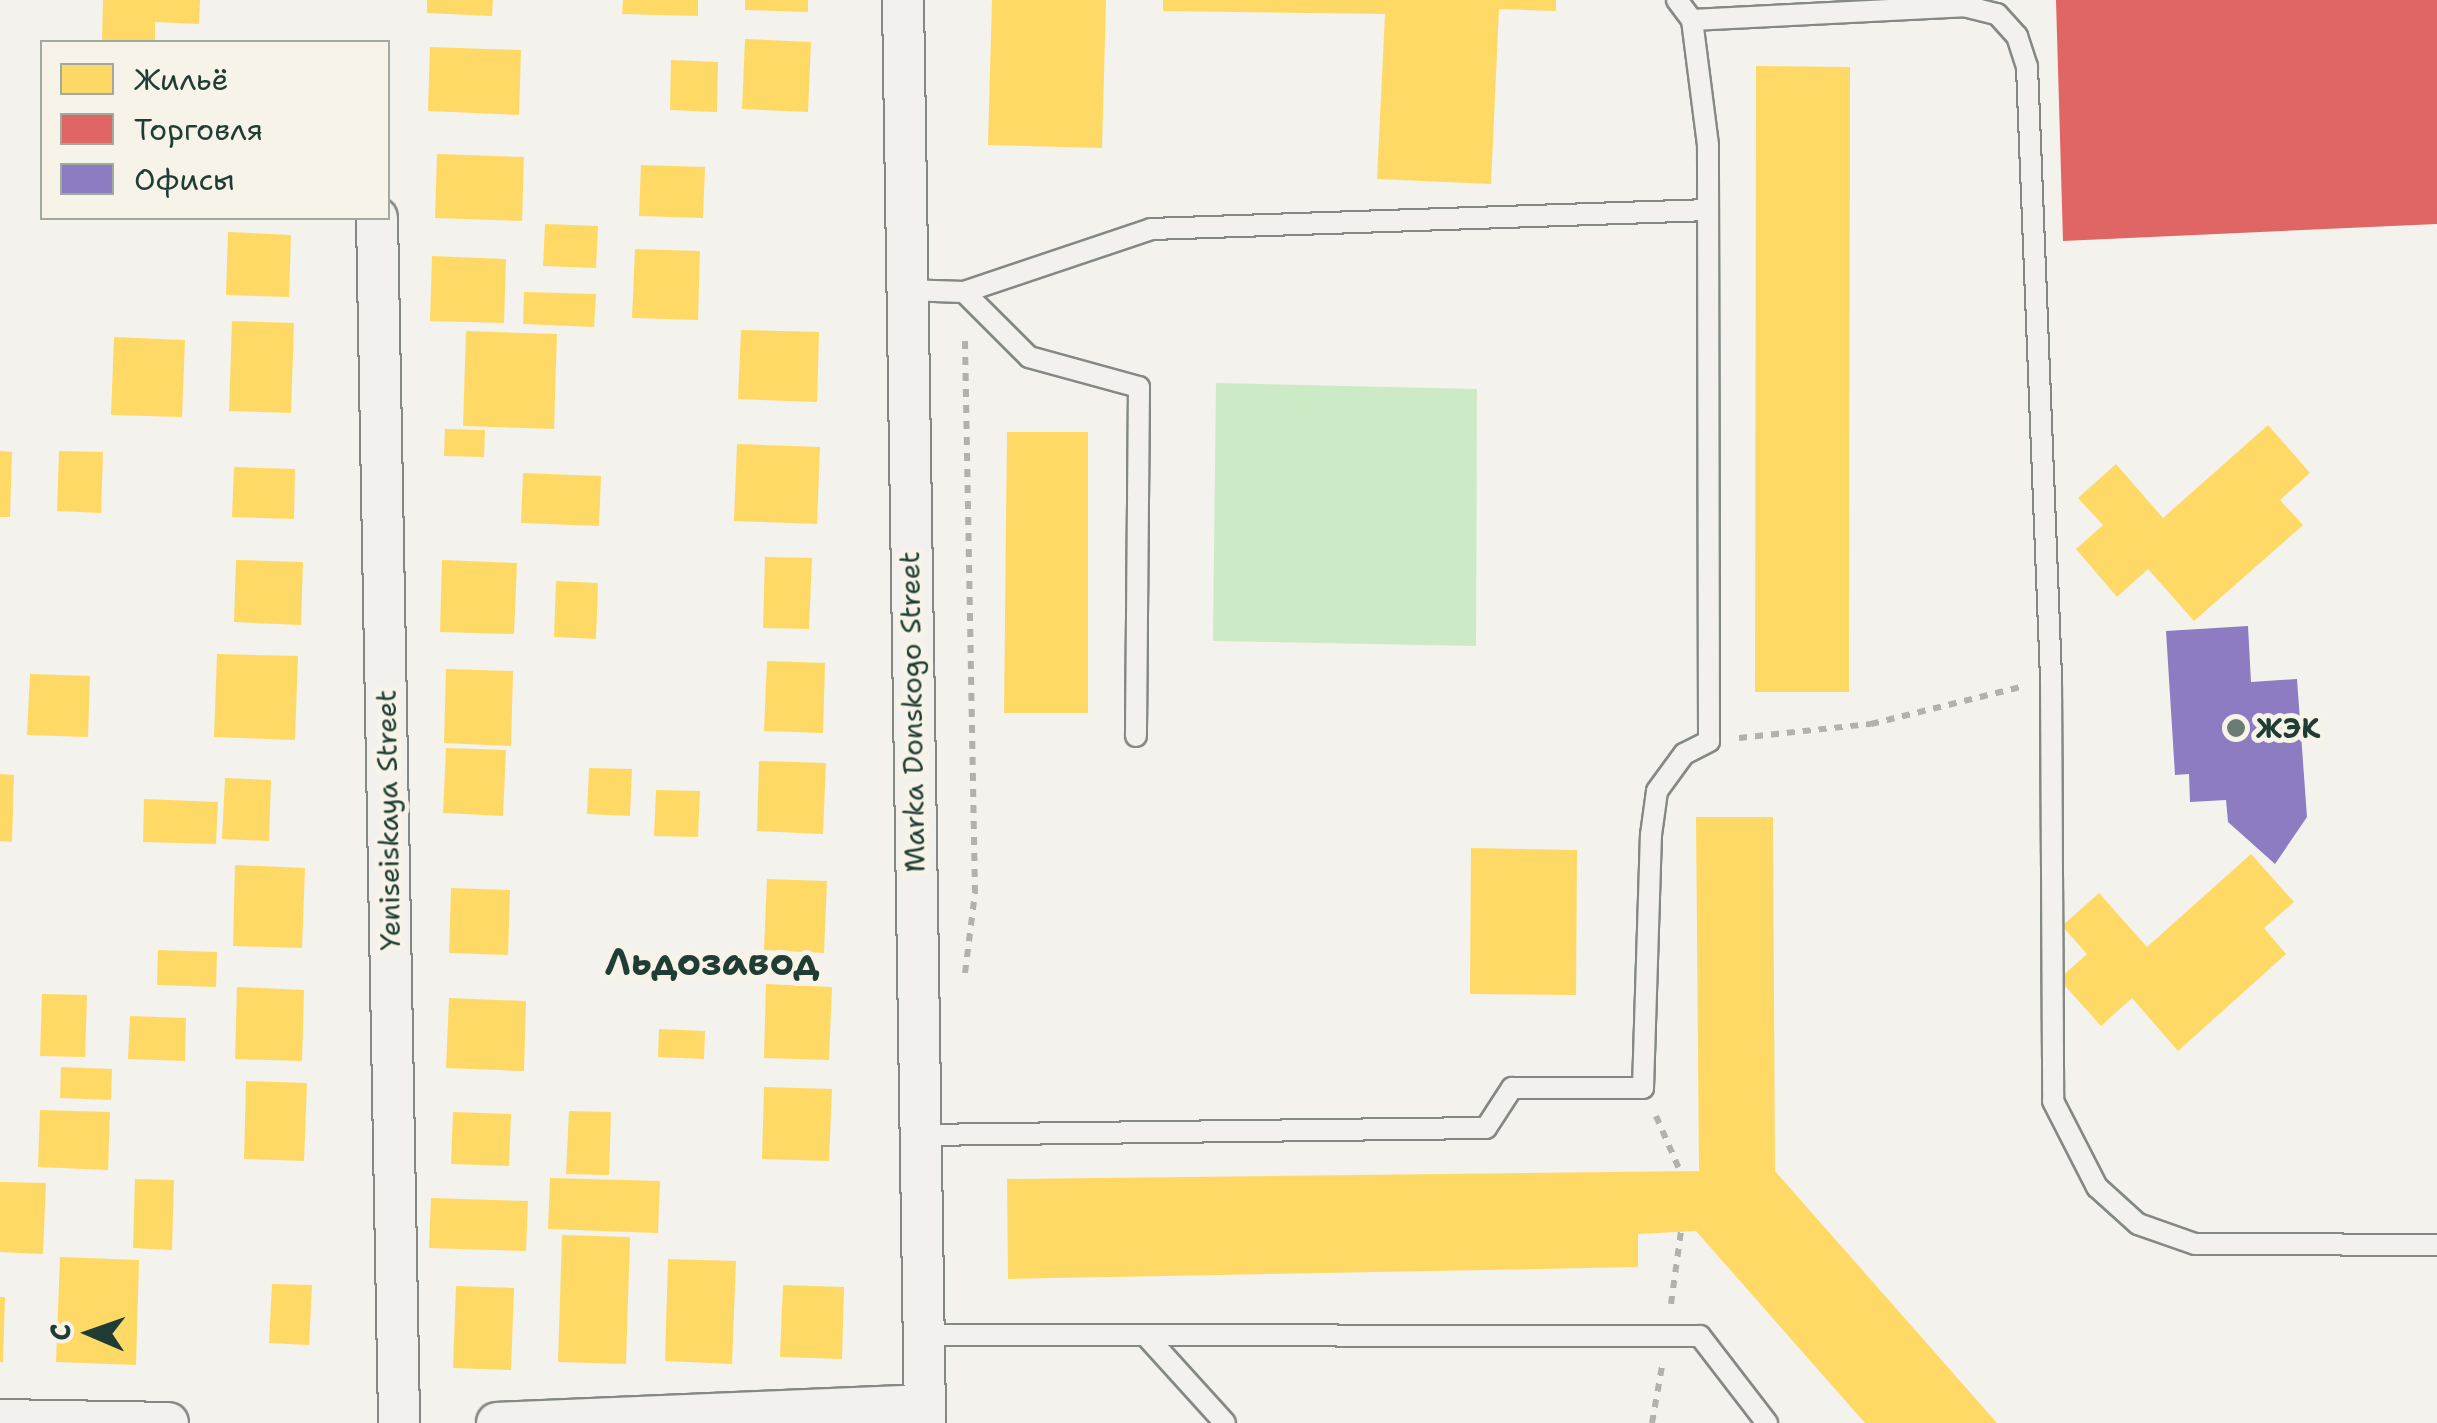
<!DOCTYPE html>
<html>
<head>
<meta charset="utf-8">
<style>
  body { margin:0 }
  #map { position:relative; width:2437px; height:1423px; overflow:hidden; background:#f4f2ec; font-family:"Shantell Sans",sans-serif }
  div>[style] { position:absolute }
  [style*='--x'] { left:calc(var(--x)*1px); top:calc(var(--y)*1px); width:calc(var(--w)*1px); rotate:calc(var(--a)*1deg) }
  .green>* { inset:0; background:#cceac6 }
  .homes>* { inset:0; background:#ffd966 }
  .shops>* { inset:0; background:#e06666 }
  .offices>* { inset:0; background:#8e7cc3 }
  .path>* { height:6px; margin-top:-3px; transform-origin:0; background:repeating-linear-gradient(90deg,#b0b2ae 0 8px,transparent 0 16px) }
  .roads { filter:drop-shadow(2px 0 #848985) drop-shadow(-2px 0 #848985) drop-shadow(0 2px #848985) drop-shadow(0 -2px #848985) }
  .lane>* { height:20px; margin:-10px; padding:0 10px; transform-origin:10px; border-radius:10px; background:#f2f1ed }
  .street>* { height:40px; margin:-20px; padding:0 20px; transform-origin:20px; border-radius:20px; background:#f2f1ed }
  .dots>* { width:28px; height:28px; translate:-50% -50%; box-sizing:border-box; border:5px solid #f7f3e8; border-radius:50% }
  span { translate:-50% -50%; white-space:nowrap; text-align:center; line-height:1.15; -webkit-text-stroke:10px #f7f3e8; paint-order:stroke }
  .street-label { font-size:28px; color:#1f3d34 }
  .poi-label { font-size:28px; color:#1f3d34; font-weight:700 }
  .left { translate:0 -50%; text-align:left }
  .district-label { font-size:38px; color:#1f3d34; font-weight:700 }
  .legend { position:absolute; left:40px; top:40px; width:350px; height:180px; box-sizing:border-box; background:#f7f3e8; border:2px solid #a1aaa0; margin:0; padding:12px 18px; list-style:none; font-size:30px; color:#1f3d34 }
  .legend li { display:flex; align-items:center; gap:20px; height:50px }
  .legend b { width:50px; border:2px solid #a1aaa0 }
  .north { position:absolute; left:40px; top:1283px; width:100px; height:100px; -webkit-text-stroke:8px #f7f3e8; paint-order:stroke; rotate:272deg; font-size:28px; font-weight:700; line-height:40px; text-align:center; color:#1f3d34 }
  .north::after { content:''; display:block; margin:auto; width:35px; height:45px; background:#1f3d34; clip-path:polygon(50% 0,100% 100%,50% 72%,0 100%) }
</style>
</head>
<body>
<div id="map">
  <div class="green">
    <div style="clip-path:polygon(1216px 383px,1477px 389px,1476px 646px,1213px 641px)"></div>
  </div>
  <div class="homes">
    <div style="clip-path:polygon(103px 0,200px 0,199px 24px,155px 22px,155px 42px,102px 42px)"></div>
    <div style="clip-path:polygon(427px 0,493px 0,492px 16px,427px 13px)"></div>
    <div style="clip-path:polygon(623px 0,698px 0,698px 16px,622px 14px)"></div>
    <div style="clip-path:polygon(745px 0,808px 0,808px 12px,745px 10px)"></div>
    <div style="clip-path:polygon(992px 0,1106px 0,1102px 148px,988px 145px)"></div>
    <div style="clip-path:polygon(1163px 0,1556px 0,1556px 11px,1499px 9px,1491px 184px,1377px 179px,1385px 14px,1163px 11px)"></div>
    <div style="clip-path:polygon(745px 39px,811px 42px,808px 112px,742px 109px)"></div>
    <div style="clip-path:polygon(430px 47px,521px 50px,519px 115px,428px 111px)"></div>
    <div style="clip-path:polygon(671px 60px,718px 62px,717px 112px,670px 110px)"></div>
    <div style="clip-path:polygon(1756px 66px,1850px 67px,1849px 692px,1755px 692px)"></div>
    <div style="clip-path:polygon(437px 154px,524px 157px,522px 221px,435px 218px)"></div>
    <div style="clip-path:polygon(641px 165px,705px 167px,703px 218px,639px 216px)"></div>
    <div style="clip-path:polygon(545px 224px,598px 226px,596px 268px,543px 266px)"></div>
    <div style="clip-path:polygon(228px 232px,291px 235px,289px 297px,226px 295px)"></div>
    <div style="clip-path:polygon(635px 249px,700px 251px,698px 320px,632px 318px)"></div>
    <div style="clip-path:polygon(432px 256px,506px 259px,504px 323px,430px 321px)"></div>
    <div style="clip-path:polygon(524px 292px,596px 294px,594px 327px,523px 324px)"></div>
    <div style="clip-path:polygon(232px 321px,294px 323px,291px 413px,229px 411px)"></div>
    <div style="clip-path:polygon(741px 330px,819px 332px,817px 402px,738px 399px)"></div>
    <div style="clip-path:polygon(466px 331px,557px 334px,554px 429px,463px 426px)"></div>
    <div style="clip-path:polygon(114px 337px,185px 340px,182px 417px,111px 415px)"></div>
    <div style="clip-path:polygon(2268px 425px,2310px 473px,2280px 500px,2303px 525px,2194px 621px,2148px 569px,2117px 597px,2076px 549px,2103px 525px,2078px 498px,2116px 464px,2163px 518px)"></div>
    <div style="clip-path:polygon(445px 429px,485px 430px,484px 457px,444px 456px)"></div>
    <div style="clip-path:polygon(1007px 432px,1088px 432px,1088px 713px,1004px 713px)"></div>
    <div style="clip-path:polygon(737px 444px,820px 447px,817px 524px,734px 521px)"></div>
    <div style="clip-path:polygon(0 451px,12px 452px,10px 517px,0 517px)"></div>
    <div style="clip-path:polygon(59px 451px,103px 452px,101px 513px,57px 511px)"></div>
    <div style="clip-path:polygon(234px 467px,295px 469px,294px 519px,232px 517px)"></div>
    <div style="clip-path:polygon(523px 473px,601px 476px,599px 526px,521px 523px)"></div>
    <div style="clip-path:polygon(765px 557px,812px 558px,809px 629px,763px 628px)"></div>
    <div style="clip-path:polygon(236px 560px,303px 562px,301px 625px,234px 622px)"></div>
    <div style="clip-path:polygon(442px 560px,517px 563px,514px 634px,440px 632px)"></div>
    <div style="clip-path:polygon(556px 581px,598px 583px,596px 639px,554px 637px)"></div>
    <div style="clip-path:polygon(217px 654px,298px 656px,295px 740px,214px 737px)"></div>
    <div style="clip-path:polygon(767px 661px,825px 663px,823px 733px,764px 731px)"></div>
    <div style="clip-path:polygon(446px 669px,513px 671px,511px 746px,444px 743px)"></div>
    <div style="clip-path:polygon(30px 674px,90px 676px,88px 737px,27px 735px)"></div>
    <div style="clip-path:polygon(446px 748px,506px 750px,503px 816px,443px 813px)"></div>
    <div style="clip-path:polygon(759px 761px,826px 763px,823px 834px,757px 831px)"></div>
    <div style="clip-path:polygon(589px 768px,632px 769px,630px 816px,587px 814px)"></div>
    <div style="clip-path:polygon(0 774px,14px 775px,12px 842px,0 841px)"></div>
    <div style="clip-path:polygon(225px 778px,271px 780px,269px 841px,222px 839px)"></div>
    <div style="clip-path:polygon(656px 790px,700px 791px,698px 837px,654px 836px)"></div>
    <div style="clip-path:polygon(144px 799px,218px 802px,216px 844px,143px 842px)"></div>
    <div style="clip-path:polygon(1696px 817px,1773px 817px,1775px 1171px,1997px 1423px,1865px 1423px,1696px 1231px,1638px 1234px,1638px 1267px,1008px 1279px,1007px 1179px,1699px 1171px)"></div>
    <div style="clip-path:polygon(1471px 848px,1577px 850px,1576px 995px,1470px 994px)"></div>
    <div style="clip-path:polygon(2251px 854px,2294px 902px,2264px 928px,2286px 954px,2178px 1051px,2132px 998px,2101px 1026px,2059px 979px,2087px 954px,2062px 926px,2099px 893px,2147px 947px)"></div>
    <div style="clip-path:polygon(235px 865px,305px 868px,302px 948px,233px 946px)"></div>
    <div style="clip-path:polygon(767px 879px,827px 881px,824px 953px,764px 950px)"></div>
    <div style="clip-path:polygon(451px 888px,510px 890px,508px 955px,449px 953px)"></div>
    <div style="clip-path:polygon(158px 950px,217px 952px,216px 987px,157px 985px)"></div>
    <div style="clip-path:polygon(766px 984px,832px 987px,829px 1060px,764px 1058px)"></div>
    <div style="clip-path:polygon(237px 987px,304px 990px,302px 1061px,235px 1059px)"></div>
    <div style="clip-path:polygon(42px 994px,87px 995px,85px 1057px,40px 1056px)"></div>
    <div style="clip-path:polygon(449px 998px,526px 1001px,524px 1071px,446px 1068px)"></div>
    <div style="clip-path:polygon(130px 1016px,186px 1018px,185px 1061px,128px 1059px)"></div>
    <div style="clip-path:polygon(659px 1029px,705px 1031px,704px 1059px,658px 1057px)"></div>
    <div style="clip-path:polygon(61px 1067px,112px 1069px,111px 1100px,60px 1098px)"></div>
    <div style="clip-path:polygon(246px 1081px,307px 1083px,304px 1161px,244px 1159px)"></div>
    <div style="clip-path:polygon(764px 1087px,832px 1089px,829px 1161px,762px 1159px)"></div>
    <div style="clip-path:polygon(40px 1110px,110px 1112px,108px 1170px,38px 1167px)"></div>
    <div style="clip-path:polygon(569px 1111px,611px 1112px,609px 1175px,566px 1174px)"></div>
    <div style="clip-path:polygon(453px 1112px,511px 1114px,509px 1166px,451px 1164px)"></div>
    <div style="clip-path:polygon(550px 1178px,660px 1181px,658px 1233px,548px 1229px)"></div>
    <div style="clip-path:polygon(135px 1179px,174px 1180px,172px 1250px,133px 1248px)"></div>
    <div style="clip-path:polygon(0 1182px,46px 1183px,43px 1254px,0 1252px)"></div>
    <div style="clip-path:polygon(431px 1198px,528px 1201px,526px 1251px,429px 1248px)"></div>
    <div style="clip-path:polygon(562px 1235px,630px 1237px,626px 1364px,558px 1362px)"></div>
    <div style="clip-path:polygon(60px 1257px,139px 1260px,136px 1365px,56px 1362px)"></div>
    <div style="clip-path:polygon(668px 1259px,736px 1261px,732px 1364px,665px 1361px)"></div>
    <div style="clip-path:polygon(272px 1284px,312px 1285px,309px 1345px,269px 1343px)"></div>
    <div style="clip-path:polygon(783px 1285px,844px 1287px,842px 1359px,780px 1357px)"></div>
    <div style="clip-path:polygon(456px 1286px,514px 1288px,511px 1370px,453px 1368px)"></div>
    <div style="clip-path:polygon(0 1297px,5px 1297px,3px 1362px,0 1362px)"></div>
  </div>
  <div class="shops">
    <div style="clip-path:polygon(2056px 0,2437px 0,2437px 224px,2063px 241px)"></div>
  </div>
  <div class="offices">
    <div style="clip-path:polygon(2248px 626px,2251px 682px,2297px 679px,2307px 817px,2275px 864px,2228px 822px,2226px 800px,2190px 802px,2189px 774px,2175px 775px,2166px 631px)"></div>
  </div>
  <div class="path">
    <div style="--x:1739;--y:738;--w:133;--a:-6.1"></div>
    <div style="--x:1871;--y:724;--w:154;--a:-13.9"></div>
    <div style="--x:965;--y:973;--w:81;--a:-82.9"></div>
    <div style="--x:975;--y:893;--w:552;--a:-91.04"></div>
    <div style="--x:1656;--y:1116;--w:60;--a:66.4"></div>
    <div style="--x:1671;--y:1304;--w:74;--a:-82.2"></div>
    <div style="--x:1652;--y:1423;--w:58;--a:-80"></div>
  </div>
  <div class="roads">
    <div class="lane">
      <div style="--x:1692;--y:20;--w:272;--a:-2.9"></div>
      <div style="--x:1964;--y:6;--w:34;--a:14"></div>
      <div style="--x:1997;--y:14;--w:30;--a:48"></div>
      <div style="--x:2017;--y:36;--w:33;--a:72"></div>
      <div style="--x:2027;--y:67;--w:612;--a:87.75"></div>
      <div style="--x:2051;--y:679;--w:422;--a:89.7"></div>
      <div style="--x:2053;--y:1101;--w:97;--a:62.9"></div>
      <div style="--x:2097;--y:1187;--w:55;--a:42.1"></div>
      <div style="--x:2138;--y:1224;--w:60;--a:19.3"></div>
      <div style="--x:2195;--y:1244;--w:242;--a:0.2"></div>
      <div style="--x:904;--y:290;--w:60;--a:1.9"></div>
      <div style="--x:964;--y:292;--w:197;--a:-18.6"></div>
      <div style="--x:1151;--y:229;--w:557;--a:-1.95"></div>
      <div style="--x:964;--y:292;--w:92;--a:45"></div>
      <div style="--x:1029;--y:357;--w:114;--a:15.3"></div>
      <div style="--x:1139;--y:387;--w:349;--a:90.5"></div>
      <div style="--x:920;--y:1135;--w:566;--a:-0.71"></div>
      <div style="--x:1486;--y:1128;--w:48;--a:-57"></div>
      <div style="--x:1512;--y:1088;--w:131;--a:0"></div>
      <div style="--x:1643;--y:1088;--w:253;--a:-88.2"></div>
      <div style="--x:1651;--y:835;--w:44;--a:-82.2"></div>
      <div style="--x:1657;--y:791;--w:46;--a:-53.9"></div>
      <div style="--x:1684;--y:754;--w:28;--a:-27"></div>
      <div style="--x:1709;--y:741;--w:596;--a:-90.1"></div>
      <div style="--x:1708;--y:145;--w:126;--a:-97.3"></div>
      <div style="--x:1692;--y:20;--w:25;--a:-127"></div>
      <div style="--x:925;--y:1335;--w:775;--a:0.07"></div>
      <div style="--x:1700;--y:1336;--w:110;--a:52.4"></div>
      <div style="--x:1147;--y:1337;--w:116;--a:47.8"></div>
    </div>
    <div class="street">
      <div style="--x:903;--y:0;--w:1423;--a:89.11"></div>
      <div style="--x:377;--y:218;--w:1205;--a:88.95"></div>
      <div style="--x:0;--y:1420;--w:168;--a:1"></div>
      <div style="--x:497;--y:1423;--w:428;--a:-2.4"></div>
    </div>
  </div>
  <div class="dots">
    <div style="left:2236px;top:728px;background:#6a7c74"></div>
  </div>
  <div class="street-label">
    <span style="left:912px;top:712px;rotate:-91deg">Marka Donskogo Street</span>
    <span style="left:388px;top:820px;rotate:-91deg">Yeniseiskaya Street</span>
  </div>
  <div class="poi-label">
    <span class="left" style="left:2256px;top:728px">ЖЭК</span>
  </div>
  <div class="district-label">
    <span style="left:712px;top:962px">Льдозавод</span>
  </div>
  <ul class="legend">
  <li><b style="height:28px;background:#ffd966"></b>Жильё</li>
  <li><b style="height:28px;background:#e06666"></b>Торговля</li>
  <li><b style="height:28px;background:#8e7cc3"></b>Офисы</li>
  </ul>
  <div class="north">С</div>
</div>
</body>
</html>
